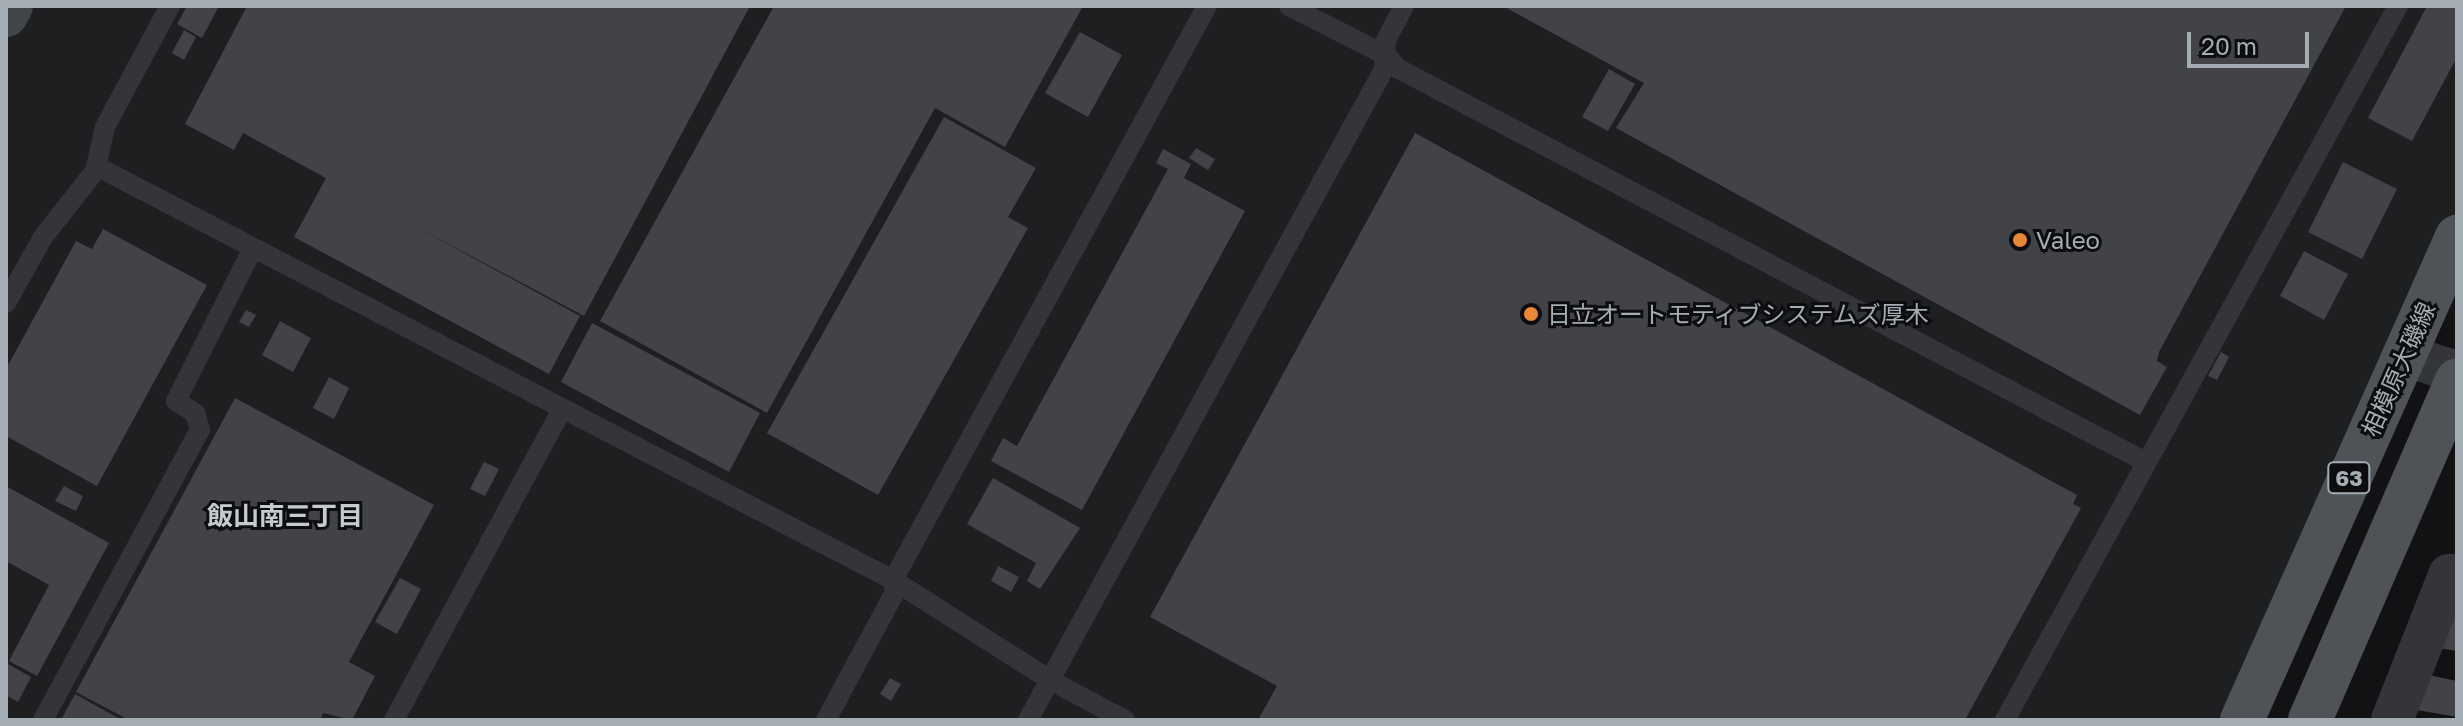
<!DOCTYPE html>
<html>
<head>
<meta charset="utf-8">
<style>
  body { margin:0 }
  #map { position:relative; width:2463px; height:726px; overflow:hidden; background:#121214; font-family:"Golos Text","Noto Sans JP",sans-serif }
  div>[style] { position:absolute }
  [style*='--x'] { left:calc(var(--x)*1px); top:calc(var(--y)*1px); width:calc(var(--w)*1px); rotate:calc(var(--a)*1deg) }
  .built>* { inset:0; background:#1e1f21 }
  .building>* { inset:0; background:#414347 }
  .lane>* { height:20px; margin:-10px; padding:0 10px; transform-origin:10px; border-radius:10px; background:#333538 }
  .street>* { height:42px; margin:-21px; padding:0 21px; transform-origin:21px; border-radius:21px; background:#333538 }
  .secondary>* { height:44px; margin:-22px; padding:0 22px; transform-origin:22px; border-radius:22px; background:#414548 }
  .primary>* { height:44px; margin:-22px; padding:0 22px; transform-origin:22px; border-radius:22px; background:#4f5357 }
  .dots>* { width:22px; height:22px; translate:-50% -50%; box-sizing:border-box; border:4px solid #0d0d0f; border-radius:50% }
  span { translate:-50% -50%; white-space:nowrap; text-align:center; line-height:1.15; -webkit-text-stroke:6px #0d0d0f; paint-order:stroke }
  .shield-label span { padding:2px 6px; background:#0d0d0f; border:2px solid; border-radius:6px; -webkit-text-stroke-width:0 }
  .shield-label { font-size:22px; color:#a4acb4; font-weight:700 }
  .poi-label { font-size:24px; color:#a4acb4 }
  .left { translate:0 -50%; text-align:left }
  .street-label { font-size:24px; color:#a4acb4 }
  .neighbourhood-label { font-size:26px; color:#c5cad0; font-weight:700 }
  .frame { position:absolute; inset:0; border:8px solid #a4acb4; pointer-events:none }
  .scale { position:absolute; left:2187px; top:32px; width:122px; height:36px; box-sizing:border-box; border:4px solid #a4acb4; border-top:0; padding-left:10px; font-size:24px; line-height:28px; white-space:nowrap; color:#a4acb4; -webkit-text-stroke:6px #0d0d0f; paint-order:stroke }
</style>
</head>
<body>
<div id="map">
  <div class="built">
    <div style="clip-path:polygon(6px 6px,2457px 6px,2457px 223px,2250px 720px,6px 720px)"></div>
  </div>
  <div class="building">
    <div style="clip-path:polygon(187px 6px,219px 6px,202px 38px,177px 24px)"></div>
    <div style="clip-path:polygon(247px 6px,750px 6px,584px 316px,409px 223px,580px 316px,549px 374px,294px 237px,326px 178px,243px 133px,234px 150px,185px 124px)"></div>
    <div style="clip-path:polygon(774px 6px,1083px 6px,1005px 147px,935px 108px,767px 413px,600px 321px)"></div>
    <div style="clip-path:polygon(1503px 6px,2346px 6px,2159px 352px,2157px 361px,2167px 367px,2140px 415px,1616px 128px,1644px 83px)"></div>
    <div style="clip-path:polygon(2427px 6px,2457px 6px,2457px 57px,2412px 141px,2368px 118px)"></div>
    <div style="clip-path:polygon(184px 30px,196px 37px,184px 60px,172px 53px)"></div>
    <div style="clip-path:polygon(1080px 32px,1122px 55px,1088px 117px,1045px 93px)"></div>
    <div style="clip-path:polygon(1609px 69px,1635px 84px,1608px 131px,1582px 117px)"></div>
    <div style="clip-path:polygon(944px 117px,1036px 168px,1008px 217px,1028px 228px,878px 495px,767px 433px)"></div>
    <div style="clip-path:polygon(1415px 133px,2077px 495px,2073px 504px,2081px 508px,1965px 720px,1258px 720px,1277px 686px,1150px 617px)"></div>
    <div style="clip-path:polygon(1196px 148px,1215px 159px,1208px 170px,1189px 158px)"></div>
    <div style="clip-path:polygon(1163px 149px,1191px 164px,1184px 178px,1245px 211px,1082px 510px,991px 461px,1003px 438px,1017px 446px,1168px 169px,1156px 163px)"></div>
    <div style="clip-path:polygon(2343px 162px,2397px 189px,2362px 259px,2308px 232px)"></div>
    <div style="clip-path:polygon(103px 229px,207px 285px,97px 486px,6px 436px,6px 369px,76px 241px,92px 249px)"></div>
    <div style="clip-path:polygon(2304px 251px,2348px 274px,2324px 320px,2280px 296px)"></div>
    <div style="clip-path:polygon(246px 310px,256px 315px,249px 327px,239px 322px)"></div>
    <div style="clip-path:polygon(280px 321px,311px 338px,293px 372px,262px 355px)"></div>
    <div style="clip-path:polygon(592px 323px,760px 413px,729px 472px,561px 382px)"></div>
    <div style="clip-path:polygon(2221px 352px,2229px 357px,2217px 380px,2208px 376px)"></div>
    <div style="clip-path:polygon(329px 377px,349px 388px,334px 419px,313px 408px)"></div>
    <div style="clip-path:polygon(235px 398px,434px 505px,349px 662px,375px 676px,352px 720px,323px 713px,320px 720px,129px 720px,76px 692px)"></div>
    <div style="clip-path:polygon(484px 462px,499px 469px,485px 496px,470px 489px)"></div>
    <div style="clip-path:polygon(993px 478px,1080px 528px,1040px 589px,1027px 581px,1036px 563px,967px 524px)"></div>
    <div style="clip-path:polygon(6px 486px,109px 543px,37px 676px,9px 661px,49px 585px,6px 561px)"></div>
    <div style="clip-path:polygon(64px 486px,83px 496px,76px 511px,55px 501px)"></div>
    <div style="clip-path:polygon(998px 566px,1019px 577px,1011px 592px,991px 581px)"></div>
    <div style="clip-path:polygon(400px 578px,421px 589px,397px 634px,375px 622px)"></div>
    <div style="clip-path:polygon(2457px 603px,2457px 651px,2438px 648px)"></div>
    <div style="clip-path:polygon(6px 663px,31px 677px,18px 702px,6px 695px)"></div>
    <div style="clip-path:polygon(2423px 674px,2457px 681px,2457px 717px,2417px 710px)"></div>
    <div style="clip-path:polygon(890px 678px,901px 684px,891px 701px,880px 694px)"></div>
    <div style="clip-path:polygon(75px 694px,122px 720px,61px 720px)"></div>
  </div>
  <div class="lane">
    <div style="--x:1289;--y:6;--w:110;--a:27"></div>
    <div style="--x:1387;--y:56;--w:16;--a:50"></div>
    <div style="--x:1397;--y:68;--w:844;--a:27.75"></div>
    <div style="--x:96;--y:166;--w:898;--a:27.45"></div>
    <div style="--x:893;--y:580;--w:186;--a:32.5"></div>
    <div style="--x:1050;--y:680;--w:85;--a:28.1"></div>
    <div style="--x:6;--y:303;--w:76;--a:-60.7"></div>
    <div style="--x:43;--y:237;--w:84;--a:-51.8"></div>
    <div style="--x:95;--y:171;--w:45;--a:-77.2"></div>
    <div style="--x:105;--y:127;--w:137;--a:-61.8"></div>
    <div style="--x:43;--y:720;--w:330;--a:-61.6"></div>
    <div style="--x:200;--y:430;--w:18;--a:-106"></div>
    <div style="--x:195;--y:413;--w:22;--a:-148"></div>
    <div style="--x:176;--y:401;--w:171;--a:-63.3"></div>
    <div style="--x:394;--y:720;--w:353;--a:-61.6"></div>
    <div style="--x:826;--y:720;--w:145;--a:-61.7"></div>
    <div style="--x:895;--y:592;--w:12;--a:-99"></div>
    <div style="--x:893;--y:580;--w:654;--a:-61.32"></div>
    <div style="--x:1028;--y:720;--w:742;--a:-61.33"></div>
    <div style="--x:1384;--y:69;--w:29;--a:-86"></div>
    <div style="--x:1386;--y:40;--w:38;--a:-62"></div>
    <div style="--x:2005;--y:720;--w:815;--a:-61.17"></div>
  </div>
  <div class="street">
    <div style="--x:2404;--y:355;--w:56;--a:17.8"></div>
    <div style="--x:2392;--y:720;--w:156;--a:-68.5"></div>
    <div style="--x:2449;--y:575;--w:8;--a:14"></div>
  </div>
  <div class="secondary">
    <div style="--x:6;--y:15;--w:10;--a:-61"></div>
  </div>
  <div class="primary">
    <div style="--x:2242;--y:720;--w:529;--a:-66"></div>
    <div style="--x:2310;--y:720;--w:370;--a:-66.6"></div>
  </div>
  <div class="dots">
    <div style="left:2020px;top:240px;background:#ea8634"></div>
    <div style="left:1531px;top:314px;background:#ea8634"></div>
  </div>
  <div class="shield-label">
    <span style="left:2349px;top:478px">63</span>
  </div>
  <div class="poi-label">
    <span class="left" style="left:2036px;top:240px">Valeo</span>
    <span class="left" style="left:1547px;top:314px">日立オートモティブシステムズ厚木</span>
  </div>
  <div class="street-label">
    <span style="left:2398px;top:369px;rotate:-66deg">相模原大磯線</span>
  </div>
  <div class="neighbourhood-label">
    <span style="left:285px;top:516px">飯山南三丁目</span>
  </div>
  <div class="frame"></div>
  <div class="scale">20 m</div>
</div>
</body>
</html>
